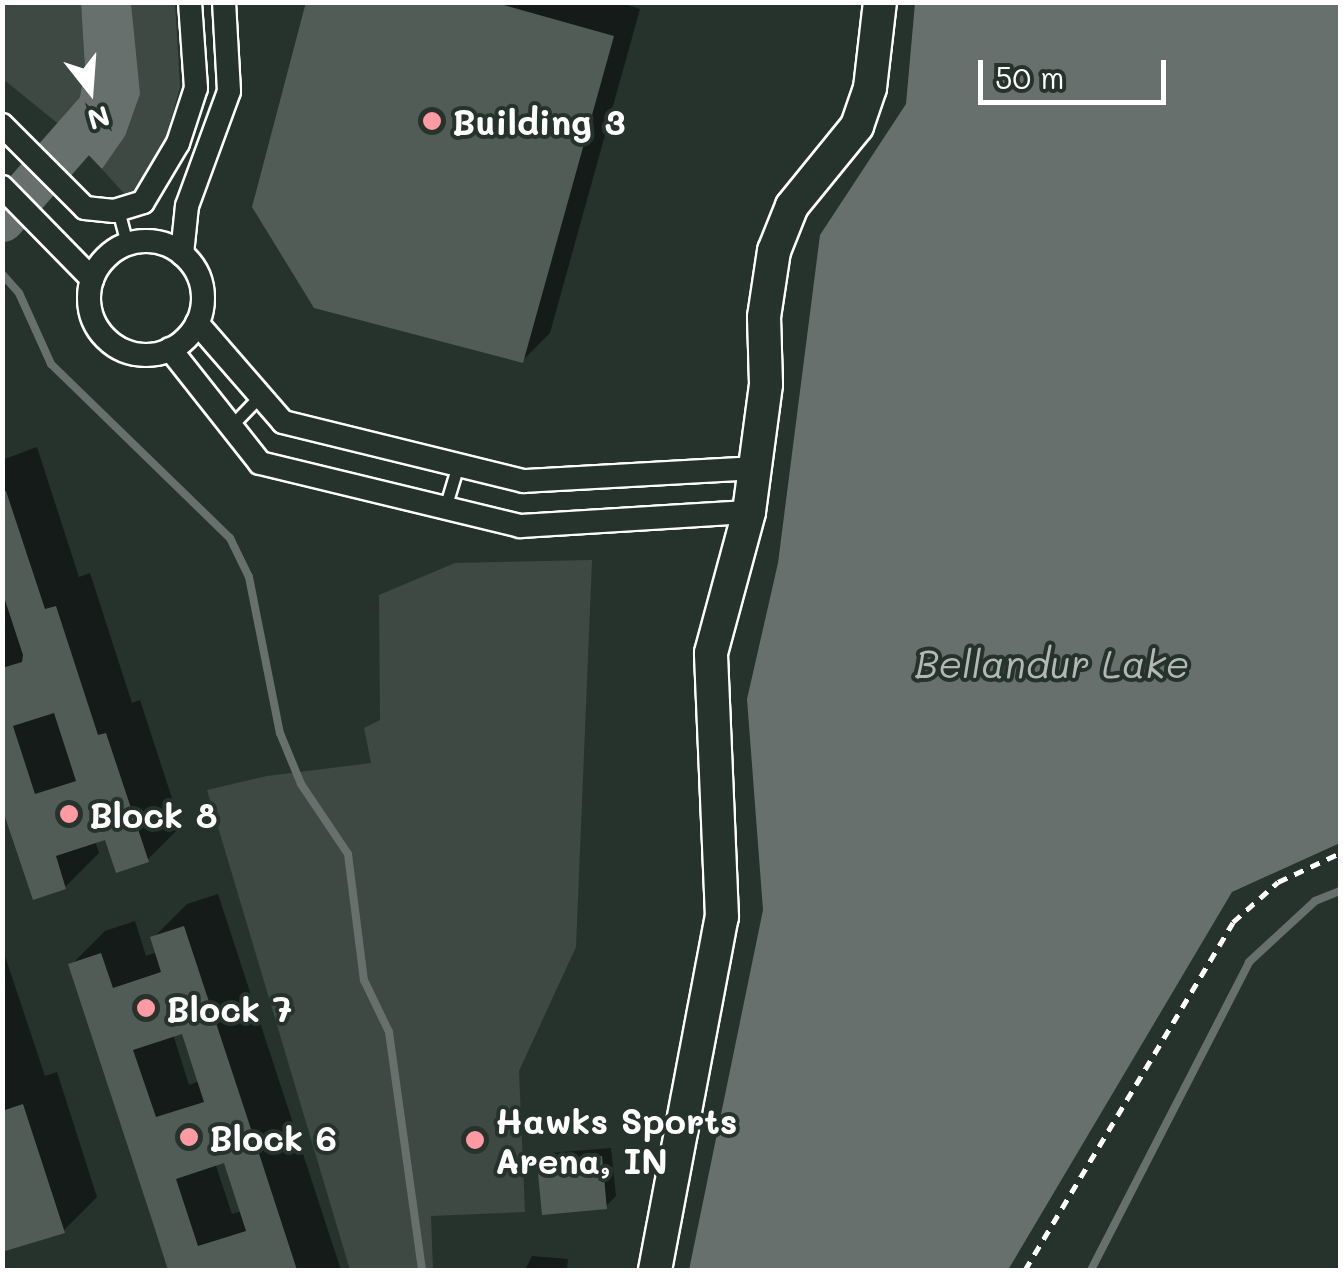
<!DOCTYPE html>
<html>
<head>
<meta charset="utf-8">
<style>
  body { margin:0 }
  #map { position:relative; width:1343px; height:1273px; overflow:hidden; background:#26332d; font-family:Mali,sans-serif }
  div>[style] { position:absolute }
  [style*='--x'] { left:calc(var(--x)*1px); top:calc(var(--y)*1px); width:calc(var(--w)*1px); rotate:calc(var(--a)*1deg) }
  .green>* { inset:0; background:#3e4944 }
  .water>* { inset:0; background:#67706c }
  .shadow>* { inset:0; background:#0007 }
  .stream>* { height:8px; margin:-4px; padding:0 4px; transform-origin:4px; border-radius:4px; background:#67706c }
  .river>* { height:45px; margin:-22.5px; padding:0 22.5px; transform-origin:22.5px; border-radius:22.5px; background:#67706c }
  .building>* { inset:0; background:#515c57 }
  .path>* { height:5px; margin-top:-2.5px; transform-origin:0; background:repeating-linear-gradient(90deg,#fff 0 10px,transparent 0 18px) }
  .roads { filter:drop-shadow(2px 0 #fff) drop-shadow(-2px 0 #fff) drop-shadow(0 2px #fff) drop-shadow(0 -2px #fff) }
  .lane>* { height:11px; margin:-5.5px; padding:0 5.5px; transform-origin:5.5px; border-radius:5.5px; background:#26332d }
  .street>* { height:22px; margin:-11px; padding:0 11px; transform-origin:11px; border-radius:11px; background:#26332d }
  .street>.ring { margin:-11px; padding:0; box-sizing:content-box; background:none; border:22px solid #26332d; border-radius:50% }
  .secondary>* { height:32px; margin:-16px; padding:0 16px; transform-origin:16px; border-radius:16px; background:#26332d }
  .dots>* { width:28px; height:28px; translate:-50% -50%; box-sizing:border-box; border:5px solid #26332d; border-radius:50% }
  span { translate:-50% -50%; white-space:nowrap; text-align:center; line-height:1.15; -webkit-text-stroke:8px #26332d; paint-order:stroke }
  .poi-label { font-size:35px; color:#fff; font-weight:700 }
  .left { translate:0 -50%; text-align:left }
  .water-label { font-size:38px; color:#b3b8b6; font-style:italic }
  .frame { position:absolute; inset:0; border:5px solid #fff; pointer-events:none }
  .north { position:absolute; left:40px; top:40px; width:100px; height:100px; -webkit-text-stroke:8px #26332d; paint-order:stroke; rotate:163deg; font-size:28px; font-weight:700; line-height:40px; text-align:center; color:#fff }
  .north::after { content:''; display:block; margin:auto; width:35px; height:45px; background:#fff; clip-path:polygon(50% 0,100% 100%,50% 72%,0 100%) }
  .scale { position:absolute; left:978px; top:60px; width:188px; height:45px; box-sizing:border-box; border:5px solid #fff; border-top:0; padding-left:12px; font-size:30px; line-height:35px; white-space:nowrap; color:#fff; -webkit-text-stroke:8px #26332d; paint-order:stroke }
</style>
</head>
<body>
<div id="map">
  <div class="green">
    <div style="clip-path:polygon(2px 3px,81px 3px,85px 69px,79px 102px,61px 126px,3px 79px)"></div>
    <div style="clip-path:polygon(131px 3px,175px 3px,180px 87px,163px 148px,139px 190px,128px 198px,102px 169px,125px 136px,134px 43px)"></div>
    <div style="clip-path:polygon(592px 560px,576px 947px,519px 1071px,525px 1212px,431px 1216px,433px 1270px,350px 1270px,207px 790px,267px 776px,371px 763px,364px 728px,380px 720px,379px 595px,455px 563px)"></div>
  </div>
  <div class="water">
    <div style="clip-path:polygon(81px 3px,131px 3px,140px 94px,125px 136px,102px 169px,61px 126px,79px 102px,85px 69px)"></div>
    <div style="clip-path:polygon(915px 3px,1340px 3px,1340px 843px,1232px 892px,1008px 1270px,689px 1270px,763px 910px,747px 699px,778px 563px,820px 235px,906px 104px)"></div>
  </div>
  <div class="shadow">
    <div style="clip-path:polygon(309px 2px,618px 2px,640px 9px,550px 333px,522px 361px)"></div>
    <div style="clip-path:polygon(37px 447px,79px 577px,90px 573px,132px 703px,140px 700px,181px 826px,147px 860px,106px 837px,95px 841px,99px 853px,65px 887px,2px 800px,2px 460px)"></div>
    <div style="clip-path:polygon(evenodd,218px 894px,341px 1270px,171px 1270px,71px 965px,105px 931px,135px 921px,146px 956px,157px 952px,153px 938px,187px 904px,218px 894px,183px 1030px,200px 1081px,189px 1085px,173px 1034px,183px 1030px,218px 894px,225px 1160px,242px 1211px,232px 1214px,215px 1163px,225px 1160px)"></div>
    <div style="clip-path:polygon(2px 947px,45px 1076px,57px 1072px,97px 1197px,64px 1230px,2px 1250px)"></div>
    <div style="clip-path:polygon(611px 1148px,616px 1196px,606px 1206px,539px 1164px,549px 1153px)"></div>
    <div style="clip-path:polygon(532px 1256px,568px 1259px,567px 1270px,525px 1270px)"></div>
  </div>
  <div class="stream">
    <div style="--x:2;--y:274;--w:25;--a:48"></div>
    <div style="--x:19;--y:293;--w:78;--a:65.7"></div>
    <div style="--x:51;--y:364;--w:250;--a:44.2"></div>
    <div style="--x:230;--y:538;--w:43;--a:64"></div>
    <div style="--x:249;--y:577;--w:159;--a:78.8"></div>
    <div style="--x:280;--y:733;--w:55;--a:67.6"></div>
    <div style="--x:301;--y:784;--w:84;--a:56.1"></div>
    <div style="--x:348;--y:854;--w:127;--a:82.8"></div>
    <div style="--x:364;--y:980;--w:58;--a:64.3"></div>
    <div style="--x:389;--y:1032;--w:240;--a:82.1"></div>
    <div style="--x:1091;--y:1270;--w:346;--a:-62.8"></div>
    <div style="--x:1249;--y:962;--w:90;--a:-42.7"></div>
    <div style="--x:1315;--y:901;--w:27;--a:-22"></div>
  </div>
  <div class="river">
    <div style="--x:2;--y:219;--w:165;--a:-48.7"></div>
    <div style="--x:111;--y:95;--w:93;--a:-92.5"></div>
  </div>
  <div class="building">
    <div style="clip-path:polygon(306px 2px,493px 2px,614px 36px,523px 363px,314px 308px,252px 207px)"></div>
    <div style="clip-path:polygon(evenodd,2px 491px,6px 491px,45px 609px,56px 606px,98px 735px,106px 733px,149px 862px,116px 873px,105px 840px,56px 856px,66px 889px,33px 900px,2px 808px,2px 668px,22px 662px,23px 655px,2px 591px,2px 491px,54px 713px,76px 781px,35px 794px,13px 726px,54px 713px)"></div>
    <div style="clip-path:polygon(evenodd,184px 926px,250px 1126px,297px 1270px,168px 1270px,153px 1223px,68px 964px,101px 953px,113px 988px,161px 972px,150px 937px,184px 926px,182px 1034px,204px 1102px,156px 1117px,133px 1050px,182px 1034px,184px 926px,224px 1163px,246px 1231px,198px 1246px,176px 1179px,224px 1163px)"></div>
    <div style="clip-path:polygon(23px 1104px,65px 1233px,2px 1252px,2px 1111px)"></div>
    <div style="clip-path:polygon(602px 1156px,607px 1209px,542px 1215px,537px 1163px)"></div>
  </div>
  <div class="path">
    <div style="--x:1025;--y:1270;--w:405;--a:-59.1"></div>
    <div style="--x:1233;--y:922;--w:60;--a:-41.6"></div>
    <div style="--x:1278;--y:882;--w:68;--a:-25.1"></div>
  </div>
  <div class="roads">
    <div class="lane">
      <div style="--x:118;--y:210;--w:35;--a:75"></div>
      <div style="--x:231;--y:426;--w:42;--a:-46"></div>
      <div style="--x:445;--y:508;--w:45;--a:-73.2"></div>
    </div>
    <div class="street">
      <div style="--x:2;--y:125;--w:117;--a:45"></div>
      <div style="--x:85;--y:208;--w:29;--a:6"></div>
      <div style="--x:114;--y:211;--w:30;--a:-17"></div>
      <div style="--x:143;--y:202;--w:69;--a:-59.3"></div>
      <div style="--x:178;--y:143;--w:58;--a:-71.9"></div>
      <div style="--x:196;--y:88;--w:86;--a:-94"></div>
      <div style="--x:2;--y:187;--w:129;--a:45.6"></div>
      <div class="ring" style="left:89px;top:241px;width:92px;height:92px"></div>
      <div style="--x:182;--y:254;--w:48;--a:-84.1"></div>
      <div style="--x:187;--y:206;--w:122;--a:-69.9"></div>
      <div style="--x:229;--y:91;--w:89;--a:-93.2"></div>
      <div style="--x:197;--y:323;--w:131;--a:49"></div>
      <div style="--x:283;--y:422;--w:248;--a:13.8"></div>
      <div style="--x:524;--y:481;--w:231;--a:-3.2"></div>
      <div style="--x:170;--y:349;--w:145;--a:51.7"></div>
      <div style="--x:260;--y:463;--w:268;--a:13.6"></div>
      <div style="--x:520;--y:526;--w:229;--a:-3.5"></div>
    </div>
    <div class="secondary">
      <div style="--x:655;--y:1270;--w:359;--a:-79.3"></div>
      <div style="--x:722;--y:917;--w:264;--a:-92.4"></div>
      <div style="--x:711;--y:653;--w:146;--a:-74.9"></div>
      <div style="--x:749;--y:512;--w:129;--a:-82.4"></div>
      <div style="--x:766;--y:384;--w:67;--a:-91.7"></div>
      <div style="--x:764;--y:317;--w:67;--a:-81.4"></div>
      <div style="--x:774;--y:251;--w:48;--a:-68.2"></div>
      <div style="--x:792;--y:206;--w:103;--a:-50.9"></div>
      <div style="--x:857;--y:126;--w:40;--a:-71.1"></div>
      <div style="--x:870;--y:88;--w:87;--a:-83.4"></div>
    </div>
  </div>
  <div class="dots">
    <div style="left:432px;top:121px;background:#ff9aa2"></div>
    <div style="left:69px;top:814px;background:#ff9aa2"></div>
    <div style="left:146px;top:1008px;background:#ff9aa2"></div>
    <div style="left:189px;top:1137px;background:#ff9aa2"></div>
    <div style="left:475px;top:1140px;background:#ff9aa2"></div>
  </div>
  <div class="poi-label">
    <span class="left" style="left:452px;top:121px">Building 3</span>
    <span class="left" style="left:89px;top:814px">Block 8</span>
    <span class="left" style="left:166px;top:1008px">Block 7</span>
    <span class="left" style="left:495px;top:1140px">Hawks Sports<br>Arena, IN</span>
    <span class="left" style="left:209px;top:1137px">Block 6</span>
  </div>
  <div class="water-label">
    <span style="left:1052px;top:664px">Bellandur Lake</span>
  </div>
  <div class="frame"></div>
  <div class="north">N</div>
  <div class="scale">50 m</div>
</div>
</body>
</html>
